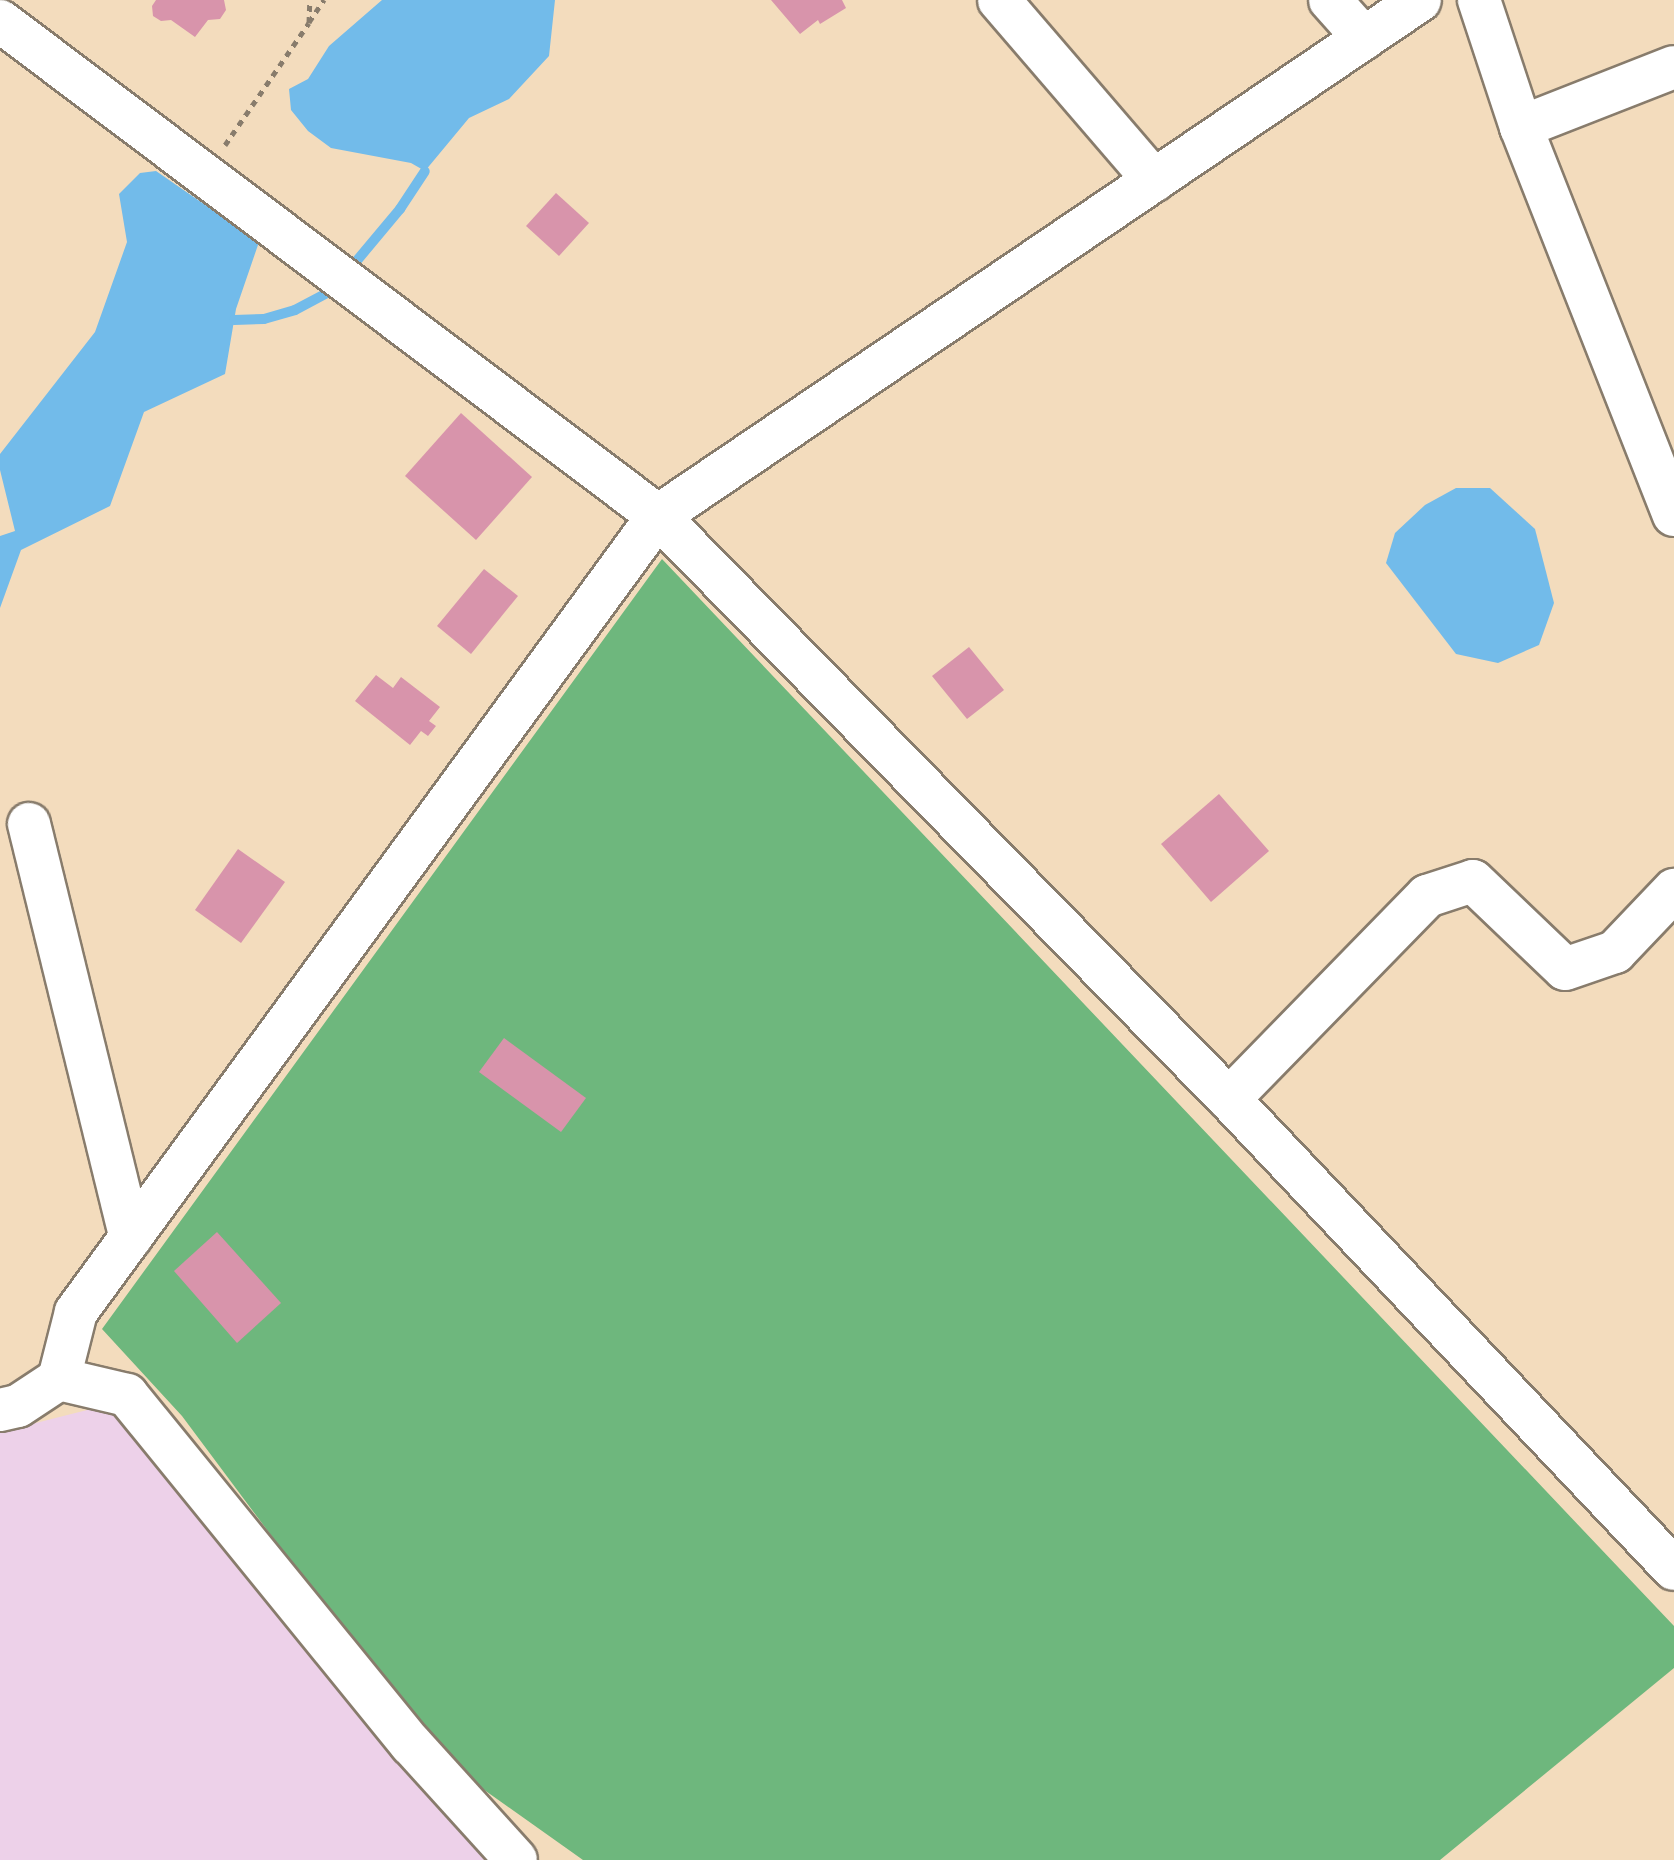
<!DOCTYPE html>
<html>
<head>
<meta charset="utf-8">
<style>
  body { margin:0 }
  #map { position:relative; width:1674px; height:1860px; overflow:hidden; background:#f3dcbd; font-family:"Balsamiq Sans",sans-serif }
  div>[style] { position:absolute }
  [style*='--x'] { left:calc(var(--x)*1px); top:calc(var(--y)*1px); width:calc(var(--w)*1px); rotate:calc(var(--a)*1deg) }
  .built>* { inset:0; background:#edd1e9 }
  .forest>* { inset:0; background:#6eb77d }
  .water>* { inset:0; background:#72bbea }
  .stream>* { height:10px; margin:-5px; padding:0 5px; transform-origin:5px; border-radius:5px; background:#72bbea }
  .building>* { inset:0; background:#d894ab }
  .path>* { height:5px; margin-top:-2.5px; transform-origin:0; background:repeating-linear-gradient(90deg,#887c6c 0 6px,transparent 0 12px) }
  .roads { filter:drop-shadow(2px 0 #887c6c) drop-shadow(-2px 0 #887c6c) drop-shadow(0 2px #887c6c) drop-shadow(0 -2px #887c6c) }
  .minor>* { height:42px; margin:-21px; padding:0 21px; transform-origin:21px; border-radius:21px; background:#fff }
  span { translate:-50% -50%; white-space:nowrap; text-align:center; line-height:1.15; -webkit-text-stroke:7px #fbf7ec; paint-order:stroke }
</style>
</head>
<body>
<div id="map">
  <div class="built">
    <div style="clip-path:polygon(111px 1404px,489px 1860px,0 1860px,0 1432px)"></div>
  </div>
  <div class="forest">
    <div style="clip-path:polygon(662px 559px,1674px 1626px,1674px 1668px,1440px 1860px,583px 1860px,435px 1755px,182px 1416px,102px 1329px)"></div>
  </div>
  <div class="water">
    <div style="clip-path:polygon(382px 0,555px 0,549px 56px,509px 99px,469px 118px,425px 171px,411px 163px,331px 148px,308px 131px,291px 110px,289px 89px,308px 79px,329px 46px)"></div>
    <div style="clip-path:polygon(156px 171px,259px 242px,236px 309px,225px 374px,144px 412px,110px 506px,21px 550px,0 608px,0 536px,15px 531px,0 470px,0 454px,95px 332px,127px 242px,119px 194px,140px 173px)"></div>
    <div style="clip-path:polygon(1456px 488px,1490px 488px,1535px 529px,1554px 603px,1539px 645px,1498px 663px,1456px 654px,1386px 563px,1395px 533px,1425px 505px)"></div>
  </div>
  <div class="stream">
    <div style="--x:349;--y:270;--w:80;--a:-50.1"></div>
    <div style="--x:400;--y:209;--w:45;--a:-56.7"></div>
    <div style="--x:234;--y:320;--w:30;--a:-2"></div>
    <div style="--x:264;--y:319;--w:32;--a:-16"></div>
    <div style="--x:295;--y:310;--w:36;--a:-28"></div>
  </div>
  <div class="building">
    <div style="clip-path:polygon(156px 0,224px 0,226px 10px,220px 19px,208px 20px,195px 37px,171px 20px,161px 21px,153px 16px,152px 6px)"></div>
    <div style="clip-path:polygon(771px 0,842px 0,846px 8px,820px 24px,818px 20px,800px 34px)"></div>
    <div style="clip-path:polygon(556px 193px,589px 223px,559px 256px,526px 226px)"></div>
    <div style="clip-path:polygon(461px 413px,532px 477px,476px 540px,405px 476px)"></div>
    <div style="clip-path:polygon(484px 569px,518px 596px,471px 654px,437px 626px)"></div>
    <div style="clip-path:polygon(969px 647px,1004px 690px,967px 719px,932px 676px)"></div>
    <div style="clip-path:polygon(376px 675px,393px 688px,401px 677px,440px 707px,429px 721px,436px 726px,428px 736px,421px 731px,410px 745px,355px 701px)"></div>
    <div style="clip-path:polygon(1219px 794px,1269px 851px,1211px 902px,1161px 844px)"></div>
    <div style="clip-path:polygon(238px 849px,285px 882px,241px 943px,195px 910px)"></div>
    <div style="clip-path:polygon(504px 1038px,586px 1098px,561px 1132px,479px 1072px)"></div>
    <div style="clip-path:polygon(217px 1232px,281px 1303px,237px 1343px,174px 1271px)"></div>
  </div>
  <div class="path">
    <div style="--x:309;--y:22;--w:27;--a:-56"></div>
    <div style="--x:225;--y:145;--w:148;--a:-55.5"></div>
    <div style="--x:309;--y:23;--w:23;--a:-88"></div>
  </div>
  <div class="roads">
    <div class="minor">
      <div style="--x:999;--y:0;--w:238;--a:49.3"></div>
      <div style="--x:1330;--y:0;--w:51;--a:48.2"></div>
      <div style="--x:1479;--y:0;--w:134;--a:71.7"></div>
      <div style="--x:1521;--y:127;--w:417;--a:68.5"></div>
      <div style="--x:0;--y:21;--w:823;--a:36.95"></div>
      <div style="--x:658;--y:516;--w:816;--a:45.6"></div>
      <div style="--x:1229;--y:1099;--w:647;--a:46.57"></div>
      <div style="--x:1521;--y:127;--w:164;--a:-21.4"></div>
      <div style="--x:29;--y:824;--w:426;--a:76.2"></div>
      <div style="--x:1229;--y:1099;--w:284;--a:-45.7"></div>
      <div style="--x:1427;--y:896;--w:48;--a:-18.1"></div>
      <div style="--x:1473;--y:881;--w:127;--a:43.7"></div>
      <div style="--x:1565;--y:969;--w:53;--a:-18.8"></div>
      <div style="--x:1615;--y:952;--w:86;--a:-46.4"></div>
      <div style="--x:59;--y:1379;--w:69;--a:-75.8"></div>
      <div style="--x:76;--y:1312;--w:986;--a:-53.83"></div>
      <div style="--x:658;--y:516;--w:920;--a:-34.1"></div>
      <div style="--x:0;--y:1410;--w:18;--a:-13"></div>
      <div style="--x:18;--y:1406;--w:49;--a:-33.4"></div>
      <div style="--x:59;--y:1379;--w:70;--a:13.2"></div>
      <div style="--x:127;--y:1395;--w:450;--a:50.9"></div>
      <div style="--x:411;--y:1744;--w:156;--a:47.8"></div>
    </div>
  </div>
</div>
</body>
</html>
